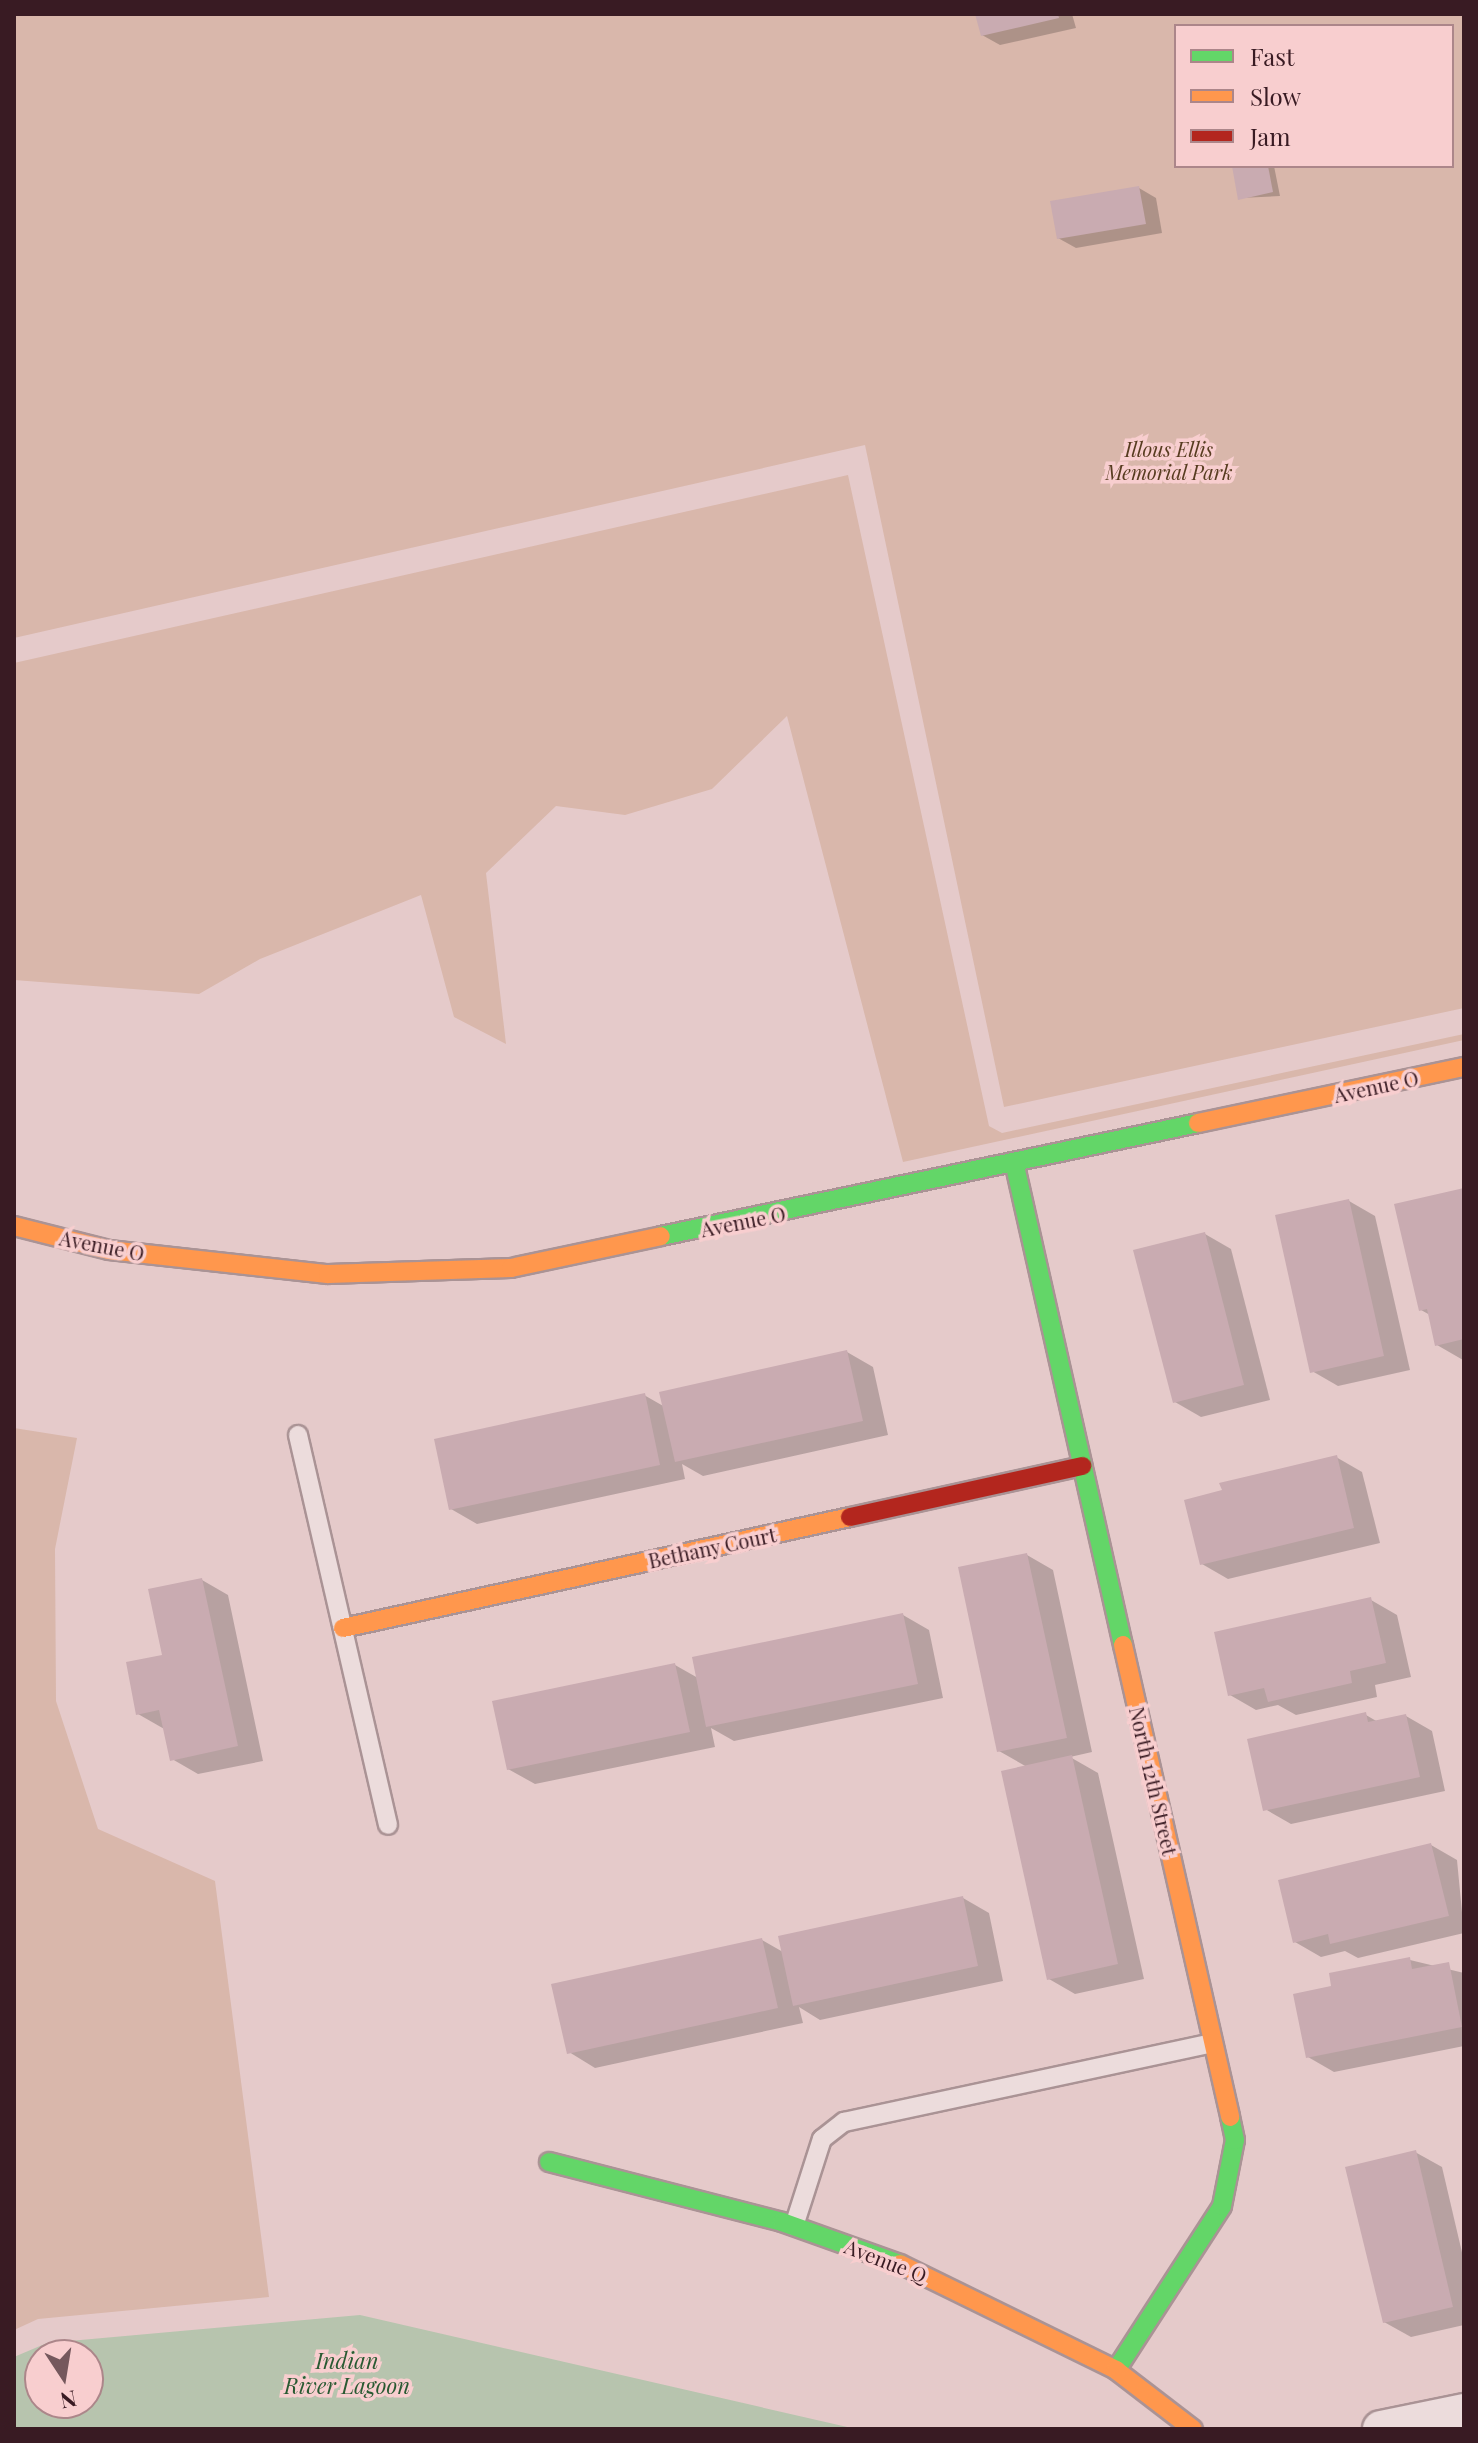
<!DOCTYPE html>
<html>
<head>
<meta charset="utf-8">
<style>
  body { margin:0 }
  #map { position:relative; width:1478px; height:2443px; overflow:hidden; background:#e5caca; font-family:"Playfair Display",serif }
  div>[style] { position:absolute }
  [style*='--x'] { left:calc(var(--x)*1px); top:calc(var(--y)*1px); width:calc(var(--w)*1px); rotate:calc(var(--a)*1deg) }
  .green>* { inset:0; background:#d9b7ab }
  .water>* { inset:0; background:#b7c4ae }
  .shadow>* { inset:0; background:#0003 }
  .building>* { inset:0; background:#c9abb1 }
  .roads { filter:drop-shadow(2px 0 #aa9395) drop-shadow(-2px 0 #aa9395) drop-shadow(0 2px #aa9395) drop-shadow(0 -2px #aa9395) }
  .lane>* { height:18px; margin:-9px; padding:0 9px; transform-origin:9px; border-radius:9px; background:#ecdcdc }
  .street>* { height:36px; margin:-18px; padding:0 18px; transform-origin:18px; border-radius:18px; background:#ecdcdc }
  .fast>* { height:18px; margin:-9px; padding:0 9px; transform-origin:9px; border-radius:9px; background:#63d668 }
  .slow>* { height:18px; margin:-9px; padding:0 9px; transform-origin:9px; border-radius:9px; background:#ff974d }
  .jam>* { height:18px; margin:-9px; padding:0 9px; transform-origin:9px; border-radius:9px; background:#b3261e }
  span { translate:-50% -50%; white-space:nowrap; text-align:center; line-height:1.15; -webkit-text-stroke:7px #f8cecf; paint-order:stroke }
  .park-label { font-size:20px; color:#573c20; font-style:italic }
  .street-label { font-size:20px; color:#391b23 }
  .water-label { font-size:22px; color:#295a32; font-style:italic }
  .frame { position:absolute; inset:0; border:16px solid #391b23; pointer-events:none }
  .legend { position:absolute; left:1174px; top:24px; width:280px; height:144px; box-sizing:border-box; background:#f8cecf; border:2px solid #ac868a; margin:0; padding:10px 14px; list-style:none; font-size:24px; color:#391b23 }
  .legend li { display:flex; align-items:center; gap:16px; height:40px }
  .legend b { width:40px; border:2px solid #ac868a }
  .north { position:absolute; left:24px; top:2339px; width:80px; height:80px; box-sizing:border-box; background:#f8cecf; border:2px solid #ac868a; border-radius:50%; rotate:168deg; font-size:22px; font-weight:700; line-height:32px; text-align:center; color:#391b23 }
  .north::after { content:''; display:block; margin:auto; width:28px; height:36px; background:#75585d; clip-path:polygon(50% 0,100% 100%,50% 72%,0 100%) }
</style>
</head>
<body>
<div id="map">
  <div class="green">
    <div style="clip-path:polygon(evenodd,14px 14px,1464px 14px,1464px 1008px,1004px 1107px,865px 445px,14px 638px,14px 14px,1176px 26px,1452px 26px,1452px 166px,1176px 166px,1176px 26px)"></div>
    <div style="clip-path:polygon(848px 475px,989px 1126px,1002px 1133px,1464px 1034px,1464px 1040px,903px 1162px,787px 716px,712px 789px,625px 815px,556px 806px,486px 873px,506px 1044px,454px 1017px,421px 895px,260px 959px,199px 994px,14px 980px,14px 663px)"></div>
    <div style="clip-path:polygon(14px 1428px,77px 1438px,55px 1549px,56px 1701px,98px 1829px,215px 1881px,269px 2297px,38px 2319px,14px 2330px)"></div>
  </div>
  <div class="water">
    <div style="clip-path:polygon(evenodd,360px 2315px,856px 2429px,857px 2429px,14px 2429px,14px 2357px,47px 2343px,360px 2315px,40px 2355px,88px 2355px,88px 2403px,40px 2403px,40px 2355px)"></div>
  </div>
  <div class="shadow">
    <div style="clip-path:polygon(977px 14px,1072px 14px,1076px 28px,1000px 45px,982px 35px)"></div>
    <div style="clip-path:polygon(1234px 166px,1274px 166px,1280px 196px,1240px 198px)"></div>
    <div style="clip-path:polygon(1139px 188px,1156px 198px,1162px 233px,1076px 248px,1058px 238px)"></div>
    <div style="clip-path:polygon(1464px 1190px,1464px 1360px,1463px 1360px,1437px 1345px,1430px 1315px,1421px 1310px)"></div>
    <div style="clip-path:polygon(1349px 1201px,1375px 1216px,1410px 1370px,1338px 1386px,1312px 1371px)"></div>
    <div style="clip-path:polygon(1205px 1234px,1231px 1249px,1270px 1400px,1201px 1417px,1175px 1402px)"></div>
    <div style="clip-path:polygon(847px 1352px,873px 1367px,888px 1435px,703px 1476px,682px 1464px,685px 1479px,477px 1524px,451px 1509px,644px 1395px,665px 1407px)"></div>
    <div style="clip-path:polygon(1336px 1457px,1362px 1472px,1380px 1543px,1228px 1579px,1202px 1564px,1224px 1492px)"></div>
    <div style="clip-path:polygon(1027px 1555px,1053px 1570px,1092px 1752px,1070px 1757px,1098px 1773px,1144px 1979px,1075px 1994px,1049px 1979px,1027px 1767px,999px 1751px)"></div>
    <div style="clip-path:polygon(202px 1580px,228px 1595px,263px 1761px,198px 1774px,172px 1759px,166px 1730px,138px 1714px)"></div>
    <div style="clip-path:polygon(1371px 1600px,1397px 1615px,1411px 1677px,1375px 1685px,1377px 1697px,1296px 1715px,1278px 1705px,1256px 1710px,1230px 1695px)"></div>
    <div style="clip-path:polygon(903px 1615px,929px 1630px,943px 1698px,734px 1741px,711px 1728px,715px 1747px,535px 1784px,508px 1769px,675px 1665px,698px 1678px)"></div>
    <div style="clip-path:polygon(1366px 1715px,1378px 1722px,1406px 1716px,1432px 1731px,1445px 1791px,1291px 1824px,1265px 1809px)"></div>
    <div style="clip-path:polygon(1431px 1845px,1457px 1860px,1464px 1933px,1358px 1958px,1345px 1951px,1321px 1957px,1295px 1942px)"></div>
    <div style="clip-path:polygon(963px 1898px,989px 1913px,1003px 1981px,820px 2020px,799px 2007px,803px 2023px,595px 2068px,569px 2052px,762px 1940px,783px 1952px)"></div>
    <div style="clip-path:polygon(1410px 1960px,1464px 1973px,1464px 2046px,1334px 2072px,1308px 2057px,1333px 1988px)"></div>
    <div style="clip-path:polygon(1415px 2152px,1442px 2167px,1464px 2261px,1464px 2325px,1411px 2337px,1384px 2322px)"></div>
  </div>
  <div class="building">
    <div style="clip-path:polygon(975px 14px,1058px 14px,1059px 18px,981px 36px)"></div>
    <div style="clip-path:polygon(1232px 166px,1268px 166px,1273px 192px,1238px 200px)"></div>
    <div style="clip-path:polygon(1139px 186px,1146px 224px,1057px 239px,1050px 201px)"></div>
    <div style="clip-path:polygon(1464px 1188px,1464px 1339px,1435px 1346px,1427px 1309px,1419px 1311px,1394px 1204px)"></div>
    <div style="clip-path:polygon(1349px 1199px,1384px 1356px,1310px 1373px,1275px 1215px)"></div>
    <div style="clip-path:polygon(1205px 1232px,1244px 1385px,1173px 1403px,1133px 1250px)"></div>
    <div style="clip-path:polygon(847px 1350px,863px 1421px,675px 1462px,659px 1392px)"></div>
    <div style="clip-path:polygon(645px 1393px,660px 1465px,449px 1510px,434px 1439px)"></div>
    <div style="clip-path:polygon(1337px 1455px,1354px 1528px,1200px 1565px,1184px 1500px,1222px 1490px,1219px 1483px)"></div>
    <div style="clip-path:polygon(1027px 1553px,1067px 1738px,997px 1752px,958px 1567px)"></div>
    <div style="clip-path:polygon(202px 1578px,238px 1746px,170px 1761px,159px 1710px,136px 1715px,126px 1662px,162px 1655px,148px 1589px)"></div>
    <div style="clip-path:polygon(1371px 1597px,1386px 1663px,1350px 1671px,1352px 1683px,1268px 1702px,1264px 1688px,1228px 1696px,1214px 1632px)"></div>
    <div style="clip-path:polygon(903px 1613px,918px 1684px,706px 1727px,692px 1657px)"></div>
    <div style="clip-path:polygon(675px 1663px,690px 1732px,507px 1770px,492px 1701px)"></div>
    <div style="clip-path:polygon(1366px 1712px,1368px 1722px,1406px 1714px,1420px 1777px,1263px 1811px,1247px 1739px)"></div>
    <div style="clip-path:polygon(1072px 1755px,1118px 1964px,1047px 1980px,1001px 1771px)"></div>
    <div style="clip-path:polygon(1431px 1843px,1449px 1916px,1330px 1944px,1328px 1934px,1293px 1943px,1278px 1880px)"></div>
    <div style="clip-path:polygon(963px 1896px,978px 1966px,793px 2006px,778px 1936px)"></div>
    <div style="clip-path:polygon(762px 1938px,778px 2008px,567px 2054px,551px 1984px)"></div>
    <div style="clip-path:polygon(1410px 1957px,1412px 1969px,1449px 1962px,1462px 2027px,1306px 2058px,1293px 1994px,1331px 1986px,1329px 1973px)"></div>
    <div style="clip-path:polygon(1416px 2150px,1453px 2307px,1383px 2323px,1345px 2167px)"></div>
  </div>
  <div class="roads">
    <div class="lane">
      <div style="--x:298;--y:1435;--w:400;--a:77"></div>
      <div style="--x:794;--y:2226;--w:91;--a:-72.2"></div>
      <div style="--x:822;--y:2139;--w:28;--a:-38"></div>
      <div style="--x:844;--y:2122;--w:377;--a:-12.1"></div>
    </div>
    <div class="street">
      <div style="--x:1381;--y:2429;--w:85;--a:-11.6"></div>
    </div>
    <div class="fast">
      <div style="--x:1015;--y:1166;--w:491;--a:77.3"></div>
      <div style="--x:661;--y:1236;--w:549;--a:-11.88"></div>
      <div style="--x:549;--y:2162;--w:241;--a:14.4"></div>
      <div style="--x:782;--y:2222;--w:125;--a:19.6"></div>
      <div style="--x:1116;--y:2370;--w:195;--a:-57.1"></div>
      <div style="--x:1222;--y:2206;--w:67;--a:-78.9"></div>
      <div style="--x:1235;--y:2140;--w:24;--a:-102"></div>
    </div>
    <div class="slow">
      <div style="--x:1198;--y:1123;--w:272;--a:-11.9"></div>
      <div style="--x:14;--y:1226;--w:98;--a:14.2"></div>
      <div style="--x:109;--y:1250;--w:220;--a:6.3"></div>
      <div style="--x:328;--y:1274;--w:183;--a:-1.9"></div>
      <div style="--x:511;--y:1268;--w:153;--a:-12"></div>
      <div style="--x:343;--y:1628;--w:519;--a:-12.35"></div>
      <div style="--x:1123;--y:1645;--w:484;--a:77.2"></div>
      <div style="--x:900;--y:2264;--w:241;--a:26.1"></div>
      <div style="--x:1116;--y:2370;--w:97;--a:37.5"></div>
    </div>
    <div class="jam">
      <div style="--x:850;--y:1517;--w:238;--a:-12.4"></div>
    </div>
  </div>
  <div class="park-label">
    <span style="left:1169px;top:460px">Illous Ellis<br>Memorial Park</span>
  </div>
  <div class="street-label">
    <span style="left:1376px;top:1086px;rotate:-12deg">Avenue O</span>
    <span style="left:743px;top:1221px;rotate:-11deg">Avenue O</span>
    <span style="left:102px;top:1245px;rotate:11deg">Avenue O</span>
    <span style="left:712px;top:1547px;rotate:-12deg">Bethany Court</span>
    <span style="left:1154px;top:1781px;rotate:77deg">North 12th Street</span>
    <span style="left:886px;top:2260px;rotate:21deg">Avenue Q</span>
  </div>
  <div class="water-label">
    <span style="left:347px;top:2373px">Indian<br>River Lagoon</span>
  </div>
  <div class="frame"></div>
  <ul class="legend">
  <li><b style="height:10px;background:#63d668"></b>Fast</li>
  <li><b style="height:10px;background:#ff974d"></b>Slow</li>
  <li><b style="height:10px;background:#b3261e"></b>Jam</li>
  </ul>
  <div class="north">N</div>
</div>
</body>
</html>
